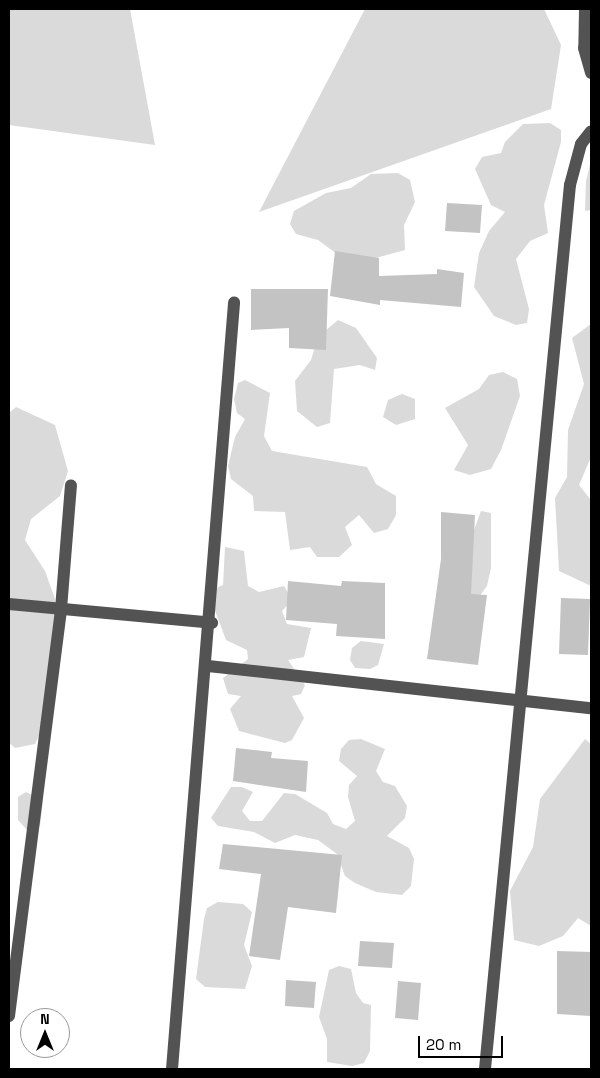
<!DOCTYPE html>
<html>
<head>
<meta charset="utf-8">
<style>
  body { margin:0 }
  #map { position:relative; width:600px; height:1078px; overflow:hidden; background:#fff; font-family:"Space Grotesk",sans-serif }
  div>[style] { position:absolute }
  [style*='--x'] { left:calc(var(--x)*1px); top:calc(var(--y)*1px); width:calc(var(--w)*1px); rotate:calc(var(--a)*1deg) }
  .green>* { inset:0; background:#dadada }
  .building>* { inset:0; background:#c3c3c3 }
  .minor>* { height:12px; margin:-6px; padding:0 6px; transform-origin:6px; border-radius:6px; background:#535353 }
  span { translate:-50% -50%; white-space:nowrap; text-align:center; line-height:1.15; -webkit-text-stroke:4.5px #fff; paint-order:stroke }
  .frame { position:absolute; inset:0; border:10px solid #000; pointer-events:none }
  .north { position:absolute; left:20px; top:1008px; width:50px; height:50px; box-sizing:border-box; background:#fff; border:1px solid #999; border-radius:50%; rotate:0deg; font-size:14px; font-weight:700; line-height:20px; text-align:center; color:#000 }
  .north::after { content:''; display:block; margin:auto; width:18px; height:22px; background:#000; clip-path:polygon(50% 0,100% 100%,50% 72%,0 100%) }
  .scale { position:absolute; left:418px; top:1036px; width:85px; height:22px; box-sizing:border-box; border:2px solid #000; border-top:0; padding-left:6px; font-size:15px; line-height:18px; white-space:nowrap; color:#000; -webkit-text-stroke:4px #fff; paint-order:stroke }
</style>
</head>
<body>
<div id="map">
  <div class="green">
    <div style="clip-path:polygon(9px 9px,130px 9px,155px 145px,9px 125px)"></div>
    <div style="clip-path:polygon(365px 9px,544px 9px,561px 45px,551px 109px,259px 212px)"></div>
    <div style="clip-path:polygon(550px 123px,561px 130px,561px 142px,544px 205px,548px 233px,530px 241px,516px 259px,529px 309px,527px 323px,516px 325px,494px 316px,474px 287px,479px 253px,489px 231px,505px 212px,491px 205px,475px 169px,482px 157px,501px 153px,505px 142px,523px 124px)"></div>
    <div style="clip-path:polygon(591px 161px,591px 210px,585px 211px,586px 181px)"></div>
    <div style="clip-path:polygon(398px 173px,410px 180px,415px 202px,404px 225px,405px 250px,372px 259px,337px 254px,318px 240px,296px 234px,290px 224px,294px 211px,326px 193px,351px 188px,371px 174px)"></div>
    <div style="clip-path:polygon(338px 320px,356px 328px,377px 358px,375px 370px,360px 365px,334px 369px,330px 423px,317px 427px,297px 411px,295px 381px,311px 360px,318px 337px)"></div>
    <div style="clip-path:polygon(591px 324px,591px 457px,579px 485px,591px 500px,591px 586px,559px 571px,555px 498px,567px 477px,568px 430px,584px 384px,572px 338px)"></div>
    <div style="clip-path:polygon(503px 372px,517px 379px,520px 396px,501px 450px,491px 469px,470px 475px,454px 470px,468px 445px,445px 408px,479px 389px,489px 375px)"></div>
    <div style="clip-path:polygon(245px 380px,270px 393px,264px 436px,272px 451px,367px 467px,376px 484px,396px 496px,396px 515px,388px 529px,374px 533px,359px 515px,345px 527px,352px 545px,339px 557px,317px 557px,310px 547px,290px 550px,285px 512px,254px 511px,253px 496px,231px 479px,228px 466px,235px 437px,245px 419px,237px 413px,234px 399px,238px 383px)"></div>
    <div style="clip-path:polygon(402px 394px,415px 399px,415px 419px,396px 425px,383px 417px,388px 400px)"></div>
    <div style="clip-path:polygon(16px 407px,55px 425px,68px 471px,60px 496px,31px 519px,25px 540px,45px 571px,55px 599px,55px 643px,49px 715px,35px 744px,15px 748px,9px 743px,9px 413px)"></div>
    <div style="clip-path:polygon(481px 511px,491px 513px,491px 568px,487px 586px,476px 601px,466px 604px,470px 541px)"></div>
    <div style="clip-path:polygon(225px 547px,244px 551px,248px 586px,259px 592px,284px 586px,292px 600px,282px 611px,287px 624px,311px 628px,304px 657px,288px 660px,305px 685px,301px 694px,292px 696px,304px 718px,292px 740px,285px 743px,239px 731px,230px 709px,241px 696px,228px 694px,223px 678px,248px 659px,247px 650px,226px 640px,208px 592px,223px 585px)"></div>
    <div style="clip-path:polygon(361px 641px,384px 644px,378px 665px,370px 669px,355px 668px,350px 660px,352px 648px)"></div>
    <div style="clip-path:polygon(361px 739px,385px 749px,376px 771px,383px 782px,395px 786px,407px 806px,405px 818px,387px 836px,409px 848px,414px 859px,411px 886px,402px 895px,376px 892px,355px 883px,345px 876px,337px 854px,318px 840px,295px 835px,275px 843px,254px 832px,218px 826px,211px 818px,231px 787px,242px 787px,253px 792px,242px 811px,250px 821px,262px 821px,284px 793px,295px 794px,327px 813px,333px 824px,346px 829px,355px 821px,348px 797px,349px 785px,357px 776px,339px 761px,341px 749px,349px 740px)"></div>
    <div style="clip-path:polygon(585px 739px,591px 744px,591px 926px,578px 918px,563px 936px,539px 946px,514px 940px,510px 891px,533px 847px,540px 799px)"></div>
    <div style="clip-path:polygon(26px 792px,43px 800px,40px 826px,27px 830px,18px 820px,18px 797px)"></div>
    <div style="clip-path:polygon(218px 902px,243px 904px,252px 912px,244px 945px,252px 966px,245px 989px,205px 987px,196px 979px,204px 919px,207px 908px)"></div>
    <div style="clip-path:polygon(339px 966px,351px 969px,356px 993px,363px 1003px,371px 1005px,370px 1051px,364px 1063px,352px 1066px,327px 1062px,327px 1039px,319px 1017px,329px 970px)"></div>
  </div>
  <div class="building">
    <div style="clip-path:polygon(447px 203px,482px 205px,480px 233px,445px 231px)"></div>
    <div style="clip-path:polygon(335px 251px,379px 258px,379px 276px,437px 274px,437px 269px,464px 273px,461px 307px,380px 300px,380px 305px,330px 296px)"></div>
    <div style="clip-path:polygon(251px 289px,328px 289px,326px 350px,289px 348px,289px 328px,251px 330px)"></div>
    <div style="clip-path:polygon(441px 512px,475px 515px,471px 594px,487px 595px,478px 665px,427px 659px,441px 559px)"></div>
    <div style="clip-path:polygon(288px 581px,341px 586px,342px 581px,385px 583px,385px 639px,336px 636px,337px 624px,286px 620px)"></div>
    <div style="clip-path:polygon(561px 598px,590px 599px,588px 655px,559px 654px)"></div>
    <div style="clip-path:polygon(236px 748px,272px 752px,271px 758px,308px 761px,306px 792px,233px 781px)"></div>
    <div style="clip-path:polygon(223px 844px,342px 855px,336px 913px,288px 907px,280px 960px,249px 956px,261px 874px,219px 869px)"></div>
    <div style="clip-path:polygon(360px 941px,394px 943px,392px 968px,358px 966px)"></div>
    <div style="clip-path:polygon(557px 951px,591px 952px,591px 1016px,557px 1014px)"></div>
    <div style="clip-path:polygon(286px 980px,316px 982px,314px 1008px,285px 1006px)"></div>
    <div style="clip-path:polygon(398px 981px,421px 983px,418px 1020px,395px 1018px)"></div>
  </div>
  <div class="minor">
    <div style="--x:585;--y:9;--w:39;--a:91"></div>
    <div style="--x:584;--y:48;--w:26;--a:74"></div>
    <div style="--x:9;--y:604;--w:204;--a:5.3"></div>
    <div style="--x:208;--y:666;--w:385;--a:6.3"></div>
    <div style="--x:9;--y:1016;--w:410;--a:-82.7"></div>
    <div style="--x:61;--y:609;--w:124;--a:-85.4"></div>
    <div style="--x:172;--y:1069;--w:769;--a:-85.37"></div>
    <div style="--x:485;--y:1069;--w:888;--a:-84.51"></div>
    <div style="--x:570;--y:185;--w:42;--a:-75"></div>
    <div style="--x:581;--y:144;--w:16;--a:-52"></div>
  </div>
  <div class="frame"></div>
  <div class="north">N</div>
  <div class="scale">20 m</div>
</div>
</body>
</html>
